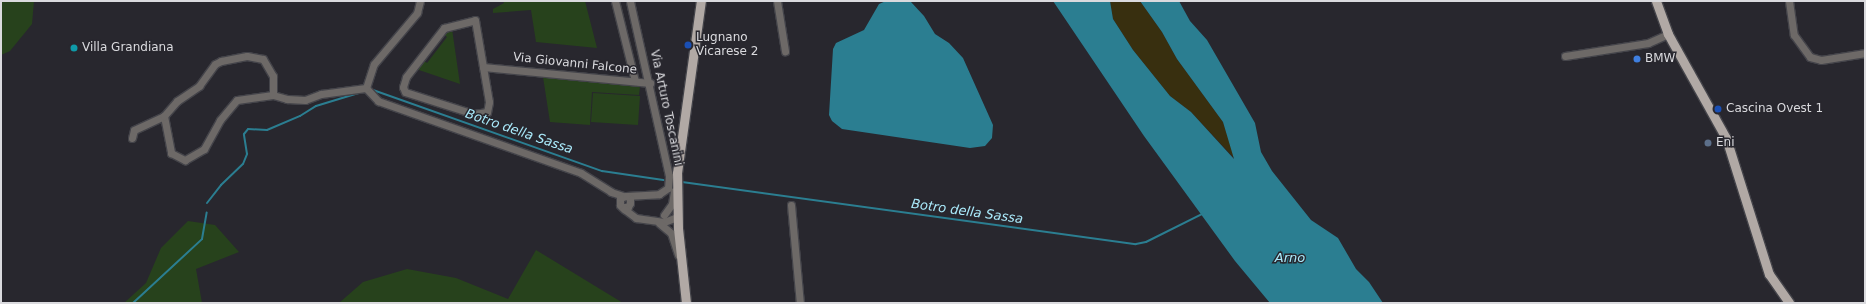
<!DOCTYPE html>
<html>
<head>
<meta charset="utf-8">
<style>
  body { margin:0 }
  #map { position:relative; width:1866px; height:304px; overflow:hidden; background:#28272e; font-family:"DejaVu Sans",sans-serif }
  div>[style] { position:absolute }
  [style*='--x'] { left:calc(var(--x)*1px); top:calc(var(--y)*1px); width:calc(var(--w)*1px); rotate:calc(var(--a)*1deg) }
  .green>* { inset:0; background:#27421c }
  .sand>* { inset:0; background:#382f0f }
  .water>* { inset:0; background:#2b7e91 }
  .stream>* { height:2px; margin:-1px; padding:0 1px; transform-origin:1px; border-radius:1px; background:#2b7e91 }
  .roads { filter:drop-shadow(1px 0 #44444a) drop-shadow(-1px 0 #44444a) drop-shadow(0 1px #44444a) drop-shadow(0 -1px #44444a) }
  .minor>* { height:7px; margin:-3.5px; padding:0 3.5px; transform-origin:3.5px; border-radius:3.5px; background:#6d6967 }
  .major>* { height:9px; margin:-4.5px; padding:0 4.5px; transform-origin:4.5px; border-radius:4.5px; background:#b1a9a5 }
  .dots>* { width:11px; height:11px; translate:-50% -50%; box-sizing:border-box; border:2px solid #28272e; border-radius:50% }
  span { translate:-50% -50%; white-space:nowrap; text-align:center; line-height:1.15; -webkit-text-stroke:3px #28272e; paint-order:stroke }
  .poi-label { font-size:12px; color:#dadade }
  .left { translate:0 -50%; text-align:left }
  .street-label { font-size:12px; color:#dadade }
  .water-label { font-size:13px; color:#aaeafb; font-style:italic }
  .frame { position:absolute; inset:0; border:2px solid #dadade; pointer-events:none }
</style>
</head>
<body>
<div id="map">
  <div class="green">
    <div style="clip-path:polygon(1px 1px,34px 1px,32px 24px,10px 51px,1px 55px)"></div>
    <div style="clip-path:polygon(503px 1px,585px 1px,597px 48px,536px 42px,531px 10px,493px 13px,493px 9px,504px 3px)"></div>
    <div style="clip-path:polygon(452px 29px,460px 84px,416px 69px,423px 60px,427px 63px,447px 37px,443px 34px)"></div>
    <div style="clip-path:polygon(543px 77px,640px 86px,639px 95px,592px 92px,590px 125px,550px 122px)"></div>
    <div style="clip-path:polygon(593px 93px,640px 96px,638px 125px,591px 122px)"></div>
    <div style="clip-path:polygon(188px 221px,215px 225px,239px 252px,196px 269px,202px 303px,124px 303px,146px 283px,161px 248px)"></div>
    <div style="clip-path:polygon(536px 250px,623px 303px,339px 303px,363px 282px,407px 269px,456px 278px,508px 299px)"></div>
  </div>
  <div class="sand">
    <div style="clip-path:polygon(1110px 1px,1140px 1px,1162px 32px,1177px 59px,1223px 122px,1235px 159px,1191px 112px,1170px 96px,1133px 50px,1113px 19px)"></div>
  </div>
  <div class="water">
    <div style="clip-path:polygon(886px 1px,911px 2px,924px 16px,935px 34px,949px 43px,963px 58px,993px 125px,992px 138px,985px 146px,970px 148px,842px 129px,832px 121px,829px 115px,833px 49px,836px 43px,864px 30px,879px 4px)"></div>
    <div style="clip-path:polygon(1053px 1px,1110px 1px,1113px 19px,1133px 50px,1170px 96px,1191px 112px,1234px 159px,1223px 122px,1177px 59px,1162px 32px,1140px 1px,1179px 1px,1190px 21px,1207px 40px,1255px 123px,1261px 152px,1272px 171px,1311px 220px,1338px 238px,1356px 269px,1369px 282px,1383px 303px,1270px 303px,1235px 261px,1144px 136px)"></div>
  </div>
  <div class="stream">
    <div style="--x:373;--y:90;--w:243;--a:19.5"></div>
    <div style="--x:602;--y:171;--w:62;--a:8.4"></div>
    <div style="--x:682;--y:182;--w:458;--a:7.8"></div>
    <div style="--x:1136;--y:244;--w:10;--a:-11"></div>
    <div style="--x:1146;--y:242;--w:63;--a:-26.6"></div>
    <div style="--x:207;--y:203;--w:23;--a:-52"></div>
    <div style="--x:221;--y:185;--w:30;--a:-44"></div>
    <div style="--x:243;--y:164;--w:11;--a:-68"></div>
    <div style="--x:247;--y:154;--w:20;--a:-99"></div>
    <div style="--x:244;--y:134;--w:6;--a:-51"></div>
    <div style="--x:248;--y:129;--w:19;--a:3"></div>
    <div style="--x:267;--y:130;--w:36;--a:-23"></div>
    <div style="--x:300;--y:116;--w:19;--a:-32"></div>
    <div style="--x:316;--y:106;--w:48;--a:-16.9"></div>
    <div style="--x:133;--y:303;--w:94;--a:-42.8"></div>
    <div style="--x:202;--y:239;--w:27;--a:-80"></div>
  </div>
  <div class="roads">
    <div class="minor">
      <div style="--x:615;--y:1;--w:82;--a:76"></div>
      <div style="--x:777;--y:1;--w:51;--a:80.9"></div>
      <div style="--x:1789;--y:1;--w:34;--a:82"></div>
      <div style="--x:1794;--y:35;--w:27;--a:54"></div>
      <div style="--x:1810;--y:57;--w:11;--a:15"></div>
      <div style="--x:1821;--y:60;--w:45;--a:-9"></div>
      <div style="--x:475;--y:20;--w:83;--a:80.3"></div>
      <div style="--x:489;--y:102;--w:10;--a:101"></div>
      <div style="--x:487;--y:112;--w:13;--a:171"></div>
      <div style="--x:474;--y:114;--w:72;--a:-162.3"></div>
      <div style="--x:405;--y:92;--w:5;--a:-112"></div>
      <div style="--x:403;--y:87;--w:10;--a:-73"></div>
      <div style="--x:406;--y:77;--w:62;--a:-52.2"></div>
      <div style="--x:444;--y:28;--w:32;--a:-14"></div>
      <div style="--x:1565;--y:56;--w:84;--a:-8.9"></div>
      <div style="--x:1648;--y:43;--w:22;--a:-24"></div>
      <div style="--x:483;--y:67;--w:168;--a:5.5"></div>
      <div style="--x:366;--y:88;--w:18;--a:47"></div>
      <div style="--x:378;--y:101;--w:215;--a:19.5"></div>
      <div style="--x:581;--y:173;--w:36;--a:32"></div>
      <div style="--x:611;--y:192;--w:13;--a:18"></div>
      <div style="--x:366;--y:88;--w:25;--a:-72"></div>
      <div style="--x:374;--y:64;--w:67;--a:-49.9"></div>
      <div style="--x:417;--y:13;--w:12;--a:-76"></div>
      <div style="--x:164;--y:116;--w:38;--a:79"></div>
      <div style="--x:171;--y:153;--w:16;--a:27"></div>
      <div style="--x:185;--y:160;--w:22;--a:-30"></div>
      <div style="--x:204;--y:149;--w:33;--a:-61"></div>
      <div style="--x:220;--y:120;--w:26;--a:-50"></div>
      <div style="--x:237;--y:100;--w:36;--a:-8"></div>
      <div style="--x:273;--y:95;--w:15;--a:16"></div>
      <div style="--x:287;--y:99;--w:18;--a:3"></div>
      <div style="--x:305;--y:100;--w:17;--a:-21"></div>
      <div style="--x:321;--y:94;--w:45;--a:-7.6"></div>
      <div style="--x:132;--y:138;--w:8;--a:-76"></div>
      <div style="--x:134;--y:130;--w:33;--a:-25"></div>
      <div style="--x:164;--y:116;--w:20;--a:-49"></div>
      <div style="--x:177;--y:101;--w:27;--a:-34"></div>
      <div style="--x:199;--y:86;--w:27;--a:-54"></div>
      <div style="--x:215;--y:64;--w:7;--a:-27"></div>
      <div style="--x:221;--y:61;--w:26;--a:-11"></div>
      <div style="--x:247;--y:56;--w:16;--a:11"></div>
      <div style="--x:263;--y:59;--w:20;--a:60"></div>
      <div style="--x:273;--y:76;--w:19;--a:90"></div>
      <div style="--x:626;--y:196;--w:33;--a:-3"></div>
      <div style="--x:659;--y:194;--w:11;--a:-34"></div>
      <div style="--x:668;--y:188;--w:12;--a:-85"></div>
      <div style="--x:669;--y:176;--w:179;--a:-102.6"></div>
      <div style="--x:791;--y:205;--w:98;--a:84.8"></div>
      <div style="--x:622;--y:207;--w:6;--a:0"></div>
      <div style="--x:628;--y:207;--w:4;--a:-63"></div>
      <div style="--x:630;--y:203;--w:5;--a:-90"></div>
      <div style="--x:630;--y:198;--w:4;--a:-153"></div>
      <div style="--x:626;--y:196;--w:6;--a:162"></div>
      <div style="--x:620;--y:198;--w:7;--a:90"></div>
      <div style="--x:620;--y:205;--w:6;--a:45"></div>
      <div style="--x:624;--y:209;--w:15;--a:37"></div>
      <div style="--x:636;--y:218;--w:28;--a:8"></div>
      <div style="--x:664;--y:222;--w:14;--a:-21"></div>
      <div style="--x:664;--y:215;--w:14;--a:-54"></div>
      <div style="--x:672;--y:204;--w:13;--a:-81"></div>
      <div style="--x:659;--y:223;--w:16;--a:40"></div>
      <div style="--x:671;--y:233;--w:23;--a:72"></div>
    </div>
    <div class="major">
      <div style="--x:1656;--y:1;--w:35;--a:70"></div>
      <div style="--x:1668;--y:34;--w:119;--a:60.9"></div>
      <div style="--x:1726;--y:138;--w:143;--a:72.5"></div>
      <div style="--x:1769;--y:274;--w:35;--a:55"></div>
      <div style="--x:686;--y:303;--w:75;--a:-96.1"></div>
      <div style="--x:678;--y:228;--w:55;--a:-91"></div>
      <div style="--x:677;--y:173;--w:174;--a:-82.1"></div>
    </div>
  </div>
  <div class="dots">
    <div style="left:688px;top:45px;background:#1a4fb4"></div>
    <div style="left:74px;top:48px;background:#0f9aa8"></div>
    <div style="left:1637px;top:59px;background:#3f7fe0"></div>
    <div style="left:1718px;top:109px;background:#1a4fb4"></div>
    <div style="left:1708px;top:143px;background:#5c6f8a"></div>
  </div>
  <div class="poi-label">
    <span class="left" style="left:696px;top:45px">Lugnano<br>Vicarese 2</span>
    <span class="left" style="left:82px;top:48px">Villa Grandiana</span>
    <span class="left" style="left:1645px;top:59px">BMW</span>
    <span class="left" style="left:1726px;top:109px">Cascina Ovest 1</span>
    <span class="left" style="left:1716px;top:143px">Eni</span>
  </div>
  <div class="street-label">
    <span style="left:575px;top:64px;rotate:6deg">Via Giovanni Falcone</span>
    <span style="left:666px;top:108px;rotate:78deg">Via Arturo Toscanini</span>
  </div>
  <div class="water-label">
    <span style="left:519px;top:132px;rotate:19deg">Botro della Sassa</span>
    <span style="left:967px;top:212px;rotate:8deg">Botro della Sassa</span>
    <span style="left:1290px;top:258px">Arno</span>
  </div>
  <div class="frame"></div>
</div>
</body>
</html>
